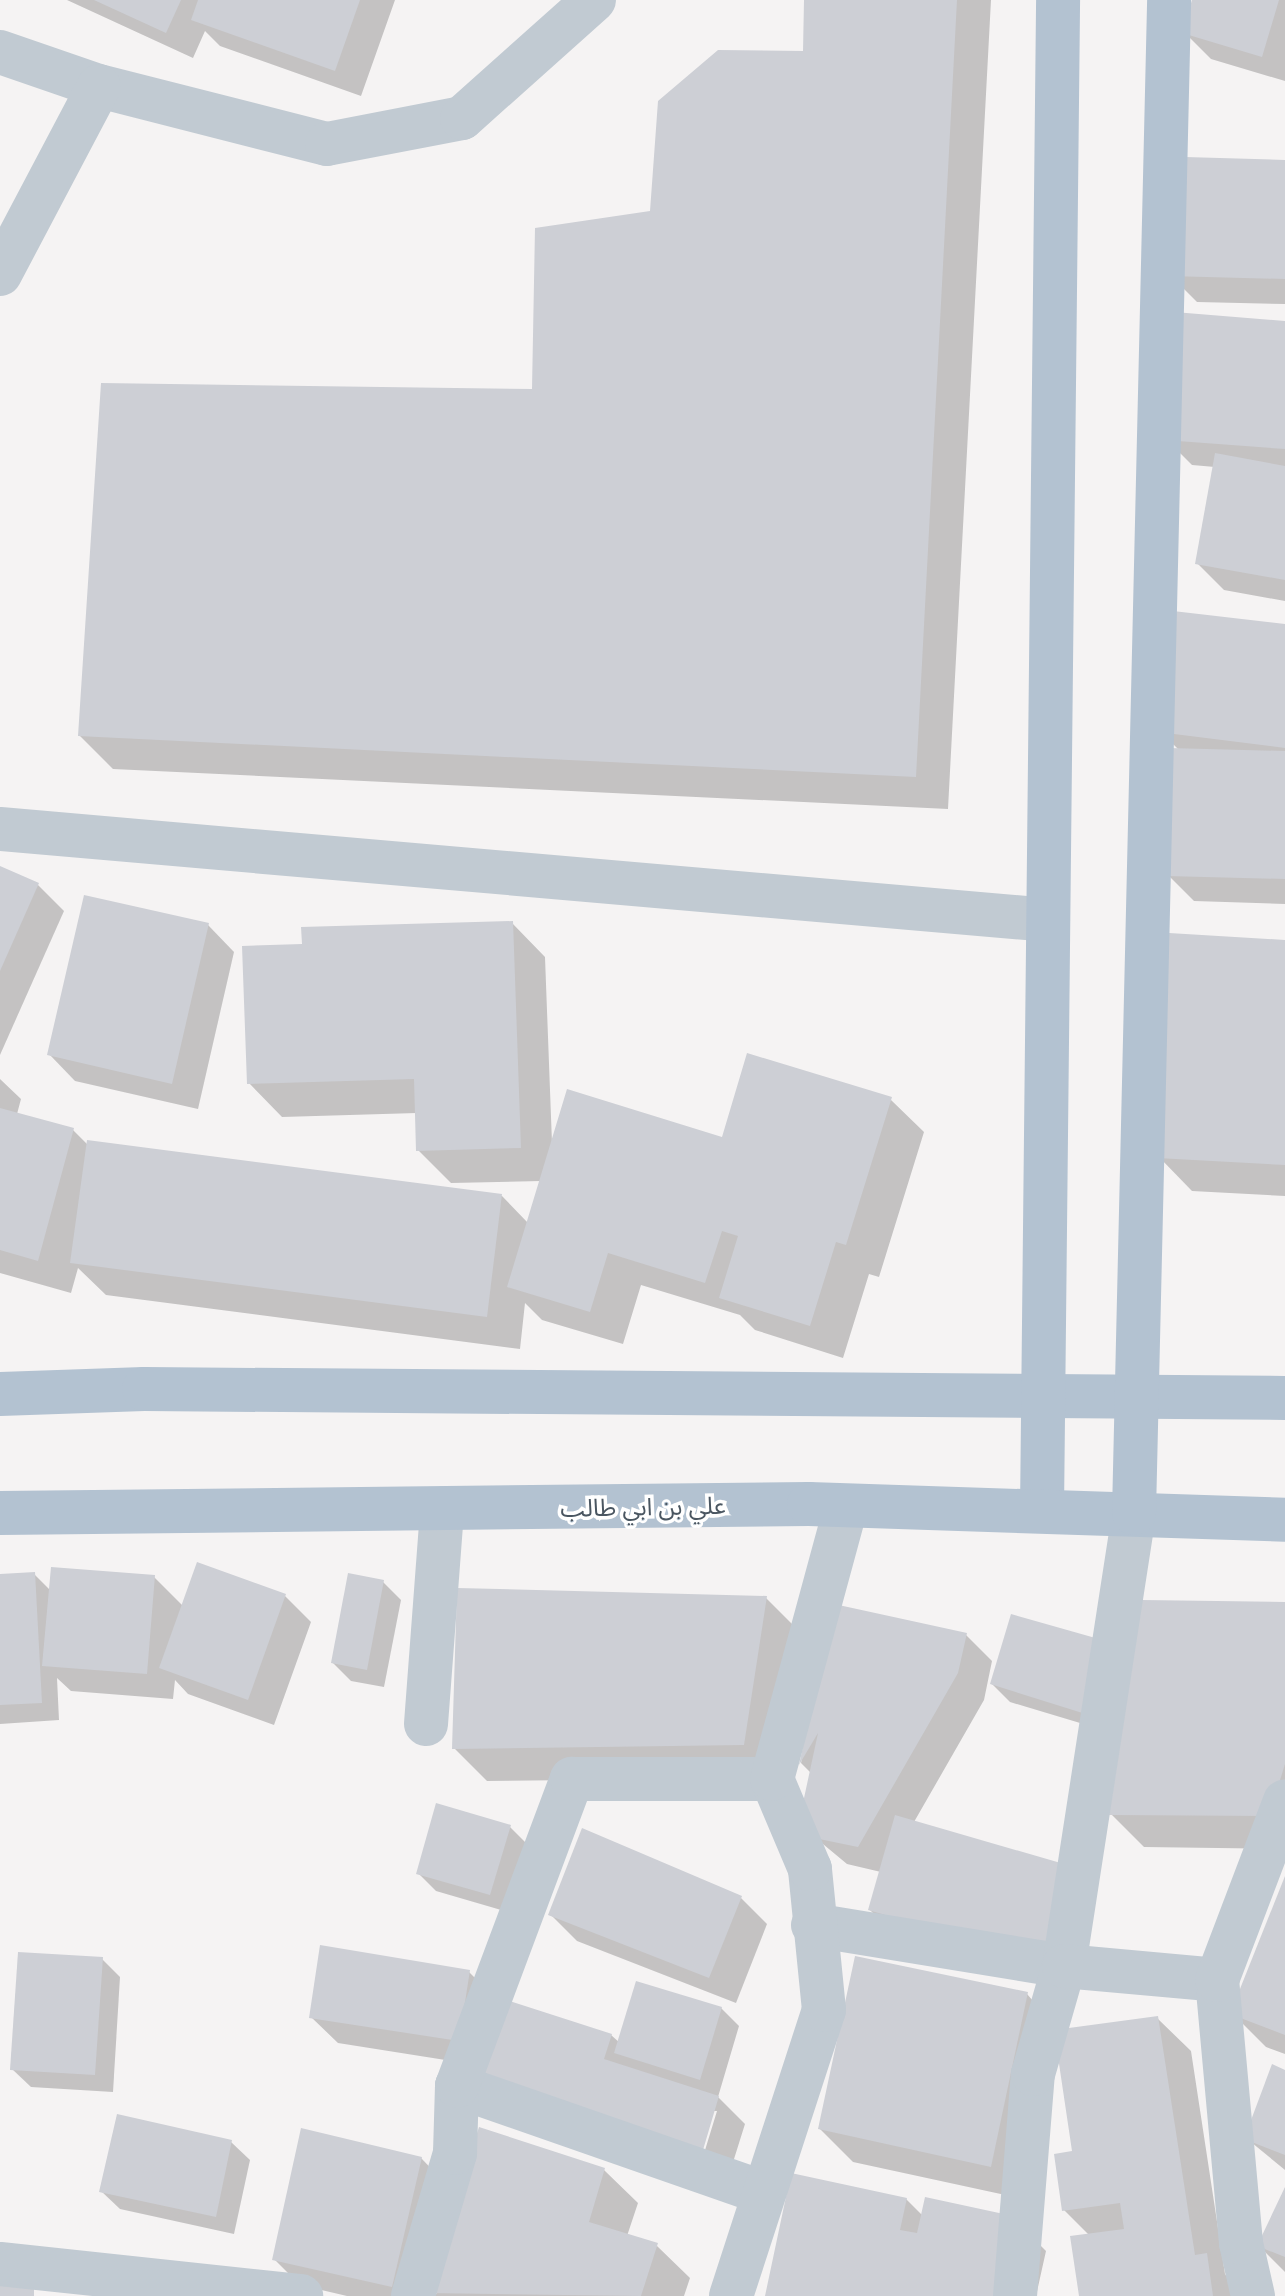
<!DOCTYPE html>
<html>
<head>
<meta charset="utf-8">
<style>
  body { margin:0 }
  #map { position:relative; width:1285px; height:2296px; overflow:hidden; background:#f5f3f3; font-family:"Noto Sans","Noto Sans Arabic",sans-serif }
  div>[style] { position:absolute }
  [style*='--x'] { left:calc(var(--x)*1px); top:calc(var(--y)*1px); width:calc(var(--w)*1px); rotate:calc(var(--a)*1deg) }
  .shadow>* { inset:0; background:#0003 }
  .building>* { inset:0; background:#cdcfd5 }
  .minor>* { height:44px; margin:-22px; padding:0 22px; transform-origin:22px; border-radius:22px; background:#c1cad2 }
  .major>* { height:44px; margin:-22px; padding:0 22px; transform-origin:22px; border-radius:22px; background:#b3c2d1 }
  span { translate:-50% -50%; white-space:nowrap; text-align:center; line-height:1.15; -webkit-text-stroke:7px #fff; paint-order:stroke }
  .street-label { font-size:24px; color:#4a5661 }
</style>
</head>
<body>
<div id="map">
  <div class="shadow">
    <div style="clip-path:polygon(67px 0,395px 0,361px 96px,220px 46px,205px 31px,193px 58px)"></div>
    <div style="clip-path:polygon(806px 0,991px 0,948px 809px,113px 769px,80px 736px,534px 391px,651px 213px,804px 53px)"></div>
    <div style="clip-path:polygon(1194px 0,1285px 0,1285px 81px,1211px 59px,1184px 32px)"></div>
    <div style="clip-path:polygon(1285px 162px,1285px 304px,1197px 302px,1170px 275px)"></div>
    <div style="clip-path:polygon(1285px 323px,1285px 601px,1224px 590px,1198px 564px,1215px 467px,1192px 465px,1166px 439px)"></div>
    <div style="clip-path:polygon(1285px 627px,1285px 904px,1194px 901px,1168px 875px,1179px 750px,1161px 732px)"></div>
    <div style="clip-path:polygon(0 868px,38px 885px,64px 911px,0 1055px)"></div>
    <div style="clip-path:polygon(512px 923px,545px 957px,552px 1143px,723px 1139px,890px 1099px,924px 1132px,879px 1277px,869px 1274px,843px 1358px,755px 1330px,740px 1315px,641px 1285px,623px 1344px,542px 1320px,525px 1303px,520px 1349px,106px 1295px,78px 1268px,71px 1293px,0 1273px,0 1079px,21px 1099px,17px 1114px,73px 1130px,88px 1145px,502px 1196px,528px 1223px,541px 1181px,451px 1183px,418px 1150px,417px 1113px,282px 1117px,249px 1083px,304px 946px)"></div>
    <div style="clip-path:polygon(208px 925px,234px 952px,198px 1109px,75px 1081px,49px 1054px)"></div>
    <div style="clip-path:polygon(1285px 940px,1285px 1196px,1192px 1191px,1159px 1157px)"></div>
    <div style="clip-path:polygon(34px 1574px,51px 1591px,154px 1577px,183px 1606px,285px 1596px,311px 1622px,274px 1725px,188px 1694px,175px 1680px,173px 1699px,71px 1691px,57px 1678px,59px 1720px,0 1724px,0 1576px)"></div>
    <div style="clip-path:polygon(383px 1582px,401px 1600px,384px 1687px,351px 1681px,333px 1663px)"></div>
    <div style="clip-path:polygon(766px 1598px,799px 1631px,776px 1778px,487px 1781px,454px 1748px)"></div>
    <div style="clip-path:polygon(1285px 1604px,1285px 1849px,1144px 1847px,1111px 1814px)"></div>
    <div style="clip-path:polygon(835px 1607px,966px 1635px,992px 1661px,984px 1700px,914px 1822px,896px 1936px,870px 1910px,881px 1872px,847px 1864px,800px 1825px,811px 1773px,801px 1763px)"></div>
    <div style="clip-path:polygon(1123px 1661px,1110px 1732px,1010px 1702px,992px 1684px)"></div>
    <div style="clip-path:polygon(510px 1827px,528px 1845px,508px 1912px,436px 1891px,418px 1873px)"></div>
    <div style="clip-path:polygon(1285px 1881px,1285px 2054px,1266px 2047px,1233px 2014px)"></div>
    <div style="clip-path:polygon(741px 1898px,767px 1924px,736px 2003px,577px 1941px,551px 1915px)"></div>
    <div style="clip-path:polygon(102px 1959px,120px 1977px,113px 2092px,31px 2087px,12px 2069px)"></div>
    <div style="clip-path:polygon(evenodd,469px 1972px,496px 1999px,611px 2035px,620px 2043px,721px 2008px,739px 2026px,718px 2097px,745px 2124px,729px 2175px,477px 2065px,338px 2043px,311px 2017px,469px 1972px,712px 2111px,717px 2111px,702px 2160px,698px 2159px,712px 2111px)"></div>
    <div style="clip-path:polygon(1027px 1994px,1059px 2031px,1157px 2018px,1191px 2051px,1225px 2274px,1241px 2296px,1081px 2296px,1090px 2236px,1064px 2210px,1074px 2153px,1057px 2042px,1024px 2199px,853px 2162px,820px 2129px)"></div>
    <div style="clip-path:polygon(1285px 2072px,1285px 2170px,1246px 2138px)"></div>
    <div style="clip-path:polygon(231px 2142px,250px 2160px,234px 2234px,120px 2209px,101px 2191px)"></div>
    <div style="clip-path:polygon(421px 2158px,447px 2185px,422px 2296px,347px 2296px,300px 2285px,274px 2259px)"></div>
    <div style="clip-path:polygon(604px 2170px,638px 2203px,627px 2236px,656px 2245px,690px 2278px,684px 2296px,433px 2296px)"></div>
    <div style="clip-path:polygon(1285px 2188px,1285px 2272px,1259px 2246px)"></div>
    <div style="clip-path:polygon(906px 2199px,923px 2216px,1012px 2217px,1046px 2251px,1036px 2296px,767px 2296px)"></div>
  </div>
  <div class="building">
    <div style="clip-path:polygon(94px 0,181px 0,166px 33px)"></div>
    <div style="clip-path:polygon(198px 0,360px 0,335px 71px,191px 20px)"></div>
    <div style="clip-path:polygon(804px 0,957px 0,916px 777px,78px 736px,101px 383px,532px 389px,535px 228px,650px 211px,658px 101px,718px 50px,803px 51px)"></div>
    <div style="clip-path:polygon(1192px 0,1279px 0,1262px 57px,1182px 33px)"></div>
    <div style="clip-path:polygon(1185px 157px,1285px 160px,1285px 279px,1168px 276px)"></div>
    <div style="clip-path:polygon(1174px 312px,1285px 321px,1285px 449px,1164px 440px)"></div>
    <div style="clip-path:polygon(1215px 453px,1285px 466px,1285px 580px,1195px 564px)"></div>
    <div style="clip-path:polygon(1173px 611px,1285px 624px,1285px 748px,1158px 732px)"></div>
    <div style="clip-path:polygon(1169px 748px,1285px 751px,1285px 879px,1166px 876px)"></div>
    <div style="clip-path:polygon(0 866px,39px 883px,0 971px)"></div>
    <div style="clip-path:polygon(84px 895px,209px 923px,172px 1084px,47px 1055px)"></div>
    <div style="clip-path:polygon(513px 921px,521px 1148px,416px 1151px,414px 1079px,247px 1084px,242px 946px,302px 944px,301px 927px)"></div>
    <div style="clip-path:polygon(1169px 933px,1285px 940px,1285px 1165px,1157px 1158px)"></div>
    <div style="clip-path:polygon(747px 1053px,892px 1097px,846px 1245px,836px 1242px,810px 1326px,719px 1298px,738px 1236px,722px 1231px,705px 1283px,608px 1253px,590px 1312px,507px 1287px,567px 1089px,722px 1137px)"></div>
    <div style="clip-path:polygon(0 1108px,74px 1128px,38px 1261px,0 1250px)"></div>
    <div style="clip-path:polygon(87px 1140px,502px 1194px,487px 1317px,70px 1263px)"></div>
    <div style="clip-path:polygon(197px 1562px,286px 1594px,248px 1700px,159px 1668px)"></div>
    <div style="clip-path:polygon(51px 1567px,155px 1575px,147px 1674px,42px 1666px)"></div>
    <div style="clip-path:polygon(35px 1572px,42px 1703px,0 1705px,0 1574px)"></div>
    <div style="clip-path:polygon(348px 1573px,384px 1580px,367px 1670px,331px 1663px)"></div>
    <div style="clip-path:polygon(457px 1588px,767px 1596px,744px 1745px,452px 1749px)"></div>
    <div style="clip-path:polygon(1142px 1600px,1285px 1602px,1285px 1764px,1269px 1816px,1109px 1815px)"></div>
    <div style="clip-path:polygon(834px 1604px,967px 1633px,958px 1673px,858px 1847px,819px 1839px,798px 1826px,818px 1733px,799px 1765px)"></div>
    <div style="clip-path:polygon(1011px 1614px,1106px 1641px,1092px 1716px,990px 1684px)"></div>
    <div style="clip-path:polygon(436px 1803px,511px 1825px,490px 1895px,416px 1874px)"></div>
    <div style="clip-path:polygon(895px 1815px,1071px 1866px,1044px 1961px,868px 1910px)"></div>
    <div style="clip-path:polygon(582px 1828px,742px 1896px,709px 1978px,548px 1915px)"></div>
    <div style="clip-path:polygon(1285px 1876px,1285px 2035px,1230px 2014px)"></div>
    <div style="clip-path:polygon(320px 1945px,470px 1970px,459px 2041px,309px 2018px)"></div>
    <div style="clip-path:polygon(18px 1952px,103px 1957px,95px 2075px,10px 2070px)"></div>
    <div style="clip-path:polygon(855px 1956px,1028px 1992px,991px 2167px,818px 2129px)"></div>
    <div style="clip-path:polygon(636px 1981px,722px 2007px,700px 2080px,614px 2053px)"></div>
    <div style="clip-path:polygon(497px 1997px,612px 2034px,604px 2059px,719px 2096px,703px 2150px,471px 2076px)"></div>
    <div style="clip-path:polygon(1158px 2016px,1195px 2255px,1207px 2253px,1213px 2296px,1079px 2296px,1070px 2236px,1124px 2229px,1120px 2203px,1062px 2211px,1054px 2154px,1072px 2151px,1054px 2030px)"></div>
    <div style="clip-path:polygon(1272px 2064px,1285px 2070px,1285px 2155px,1244px 2139px)"></div>
    <div style="clip-path:polygon(117px 2114px,232px 2140px,216px 2217px,99px 2192px)"></div>
    <div style="clip-path:polygon(479px 2127px,605px 2168px,589px 2222px,658px 2243px,641px 2296px,426px 2293px)"></div>
    <div style="clip-path:polygon(301px 2128px,422px 2157px,392px 2287px,272px 2260px)"></div>
    <div style="clip-path:polygon(791px 2173px,907px 2198px,900px 2230px,917px 2233px,925px 2197px,1013px 2216px,997px 2296px,765px 2296px)"></div>
    <div style="clip-path:polygon(1285px 2187px,1285px 2257px,1257px 2246px)"></div>
    <div style="clip-path:polygon(34px 2285px,34px 2296px,0 2296px,0 2286px)"></div>
  </div>
  <div class="minor">
    <div style="--x:0;--y:52;--w:105;--a:19"></div>
    <div style="--x:99;--y:86;--w:235;--a:14.3"></div>
    <div style="--x:327;--y:144;--w:137;--a:-10.9"></div>
    <div style="--x:462;--y:118;--w:177;--a:-41.8"></div>
    <div style="--x:0;--y:274;--w:212;--a:-62.2"></div>
    <div style="--x:0;--y:829;--w:1052;--a:4.96"></div>
    <div style="--x:426;--y:1724;--w:216;--a:-85.7"></div>
    <div style="--x:813;--y:1925;--w:254;--a:9.3"></div>
    <div style="--x:1064;--y:1966;--w:458;--a:-81.2"></div>
    <div style="--x:457;--y:2086;--w:325;--a:19.2"></div>
    <div style="--x:0;--y:2264;--w:303;--a:6.1"></div>
    <div style="--x:413;--y:2296;--w:149;--a:-73.6"></div>
    <div style="--x:455;--y:2153;--w:67;--a:-88.3"></div>
    <div style="--x:457;--y:2086;--w:328;--a:-69.5"></div>
    <div style="--x:572;--y:1779;--w:200;--a:0"></div>
    <div style="--x:731;--y:2296;--w:301;--a:-72"></div>
    <div style="--x:824;--y:2010;--w:142;--a:-95.7"></div>
    <div style="--x:810;--y:1869;--w:98;--a:-112.9"></div>
    <div style="--x:772;--y:1779;--w:283;--a:-74.8"></div>
    <div style="--x:1015;--y:2296;--w:223;--a:-85.4"></div>
    <div style="--x:1033;--y:2074;--w:112;--a:-74"></div>
    <div style="--x:1064;--y:1966;--w:154;--a:5.2"></div>
    <div style="--x:1253;--y:2296;--w:54;--a:-102.8"></div>
    <div style="--x:1241;--y:2243;--w:264;--a:-95.2"></div>
    <div style="--x:1217;--y:1980;--w:191;--a:-69.2"></div>
  </div>
  <div class="major">
    <div style="--x:0;--y:1394;--w:144;--a:-2"></div>
    <div style="--x:144;--y:1389;--w:1141;--a:0.45"></div>
    <div style="--x:1042;--y:1511;--w:1511;--a:-89.39"></div>
    <div style="--x:0;--y:1513;--w:809;--a:-0.64"></div>
    <div style="--x:809;--y:1504;--w:476;--a:1.9"></div>
    <div style="--x:1134;--y:1513;--w:1513;--a:-88.67"></div>
  </div>
  <div class="street-label">
    <span style="left:643px;top:1506px;rotate:-1deg">علي بن ابي طالب</span>
  </div>
</div>
</body>
</html>
